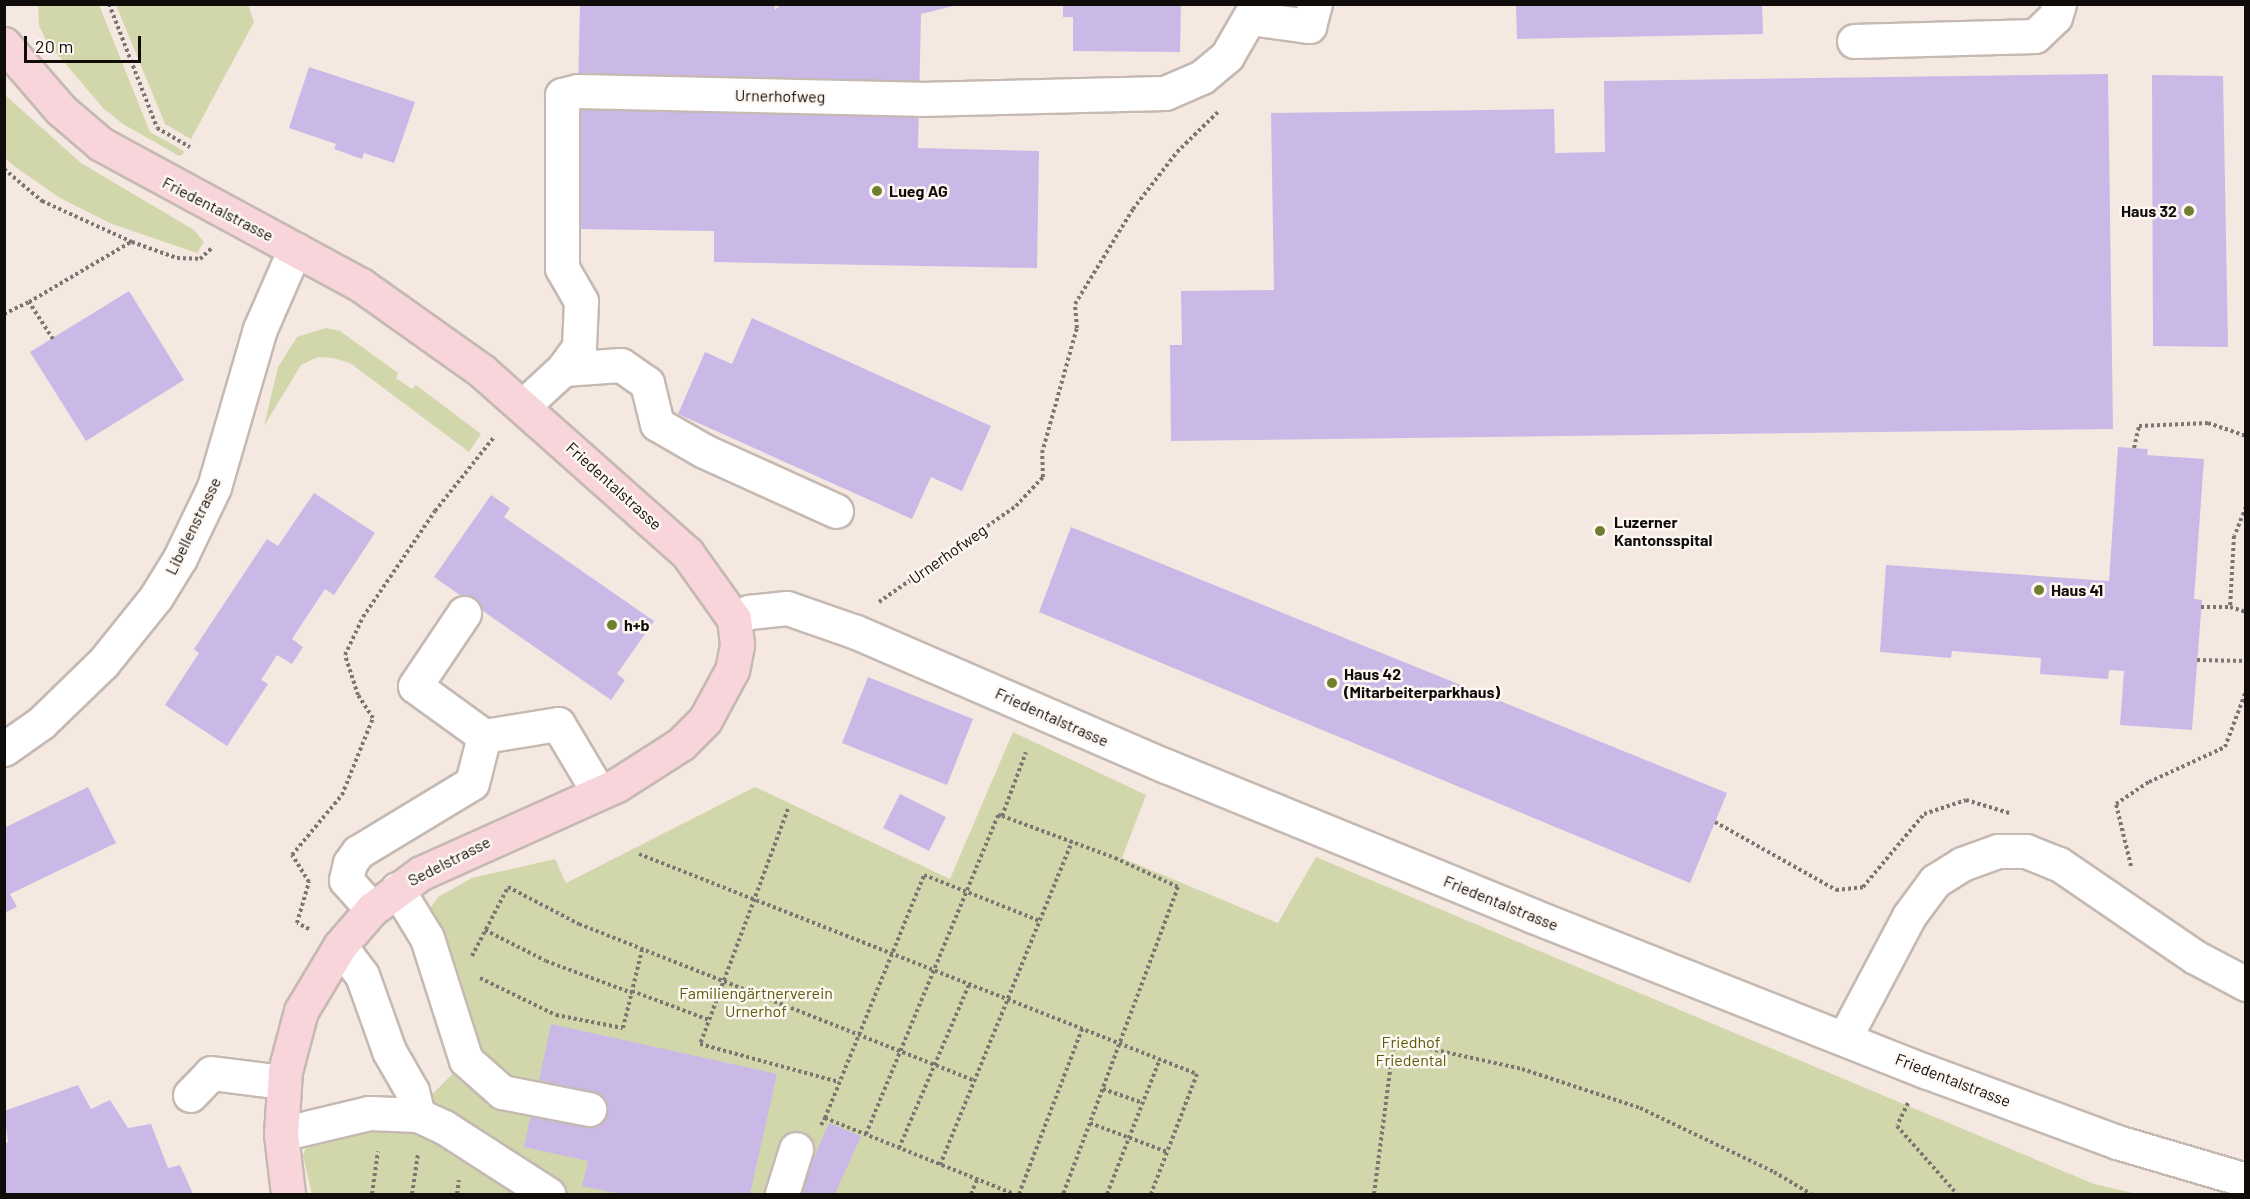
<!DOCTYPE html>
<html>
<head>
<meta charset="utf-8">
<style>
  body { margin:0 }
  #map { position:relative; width:2250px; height:1199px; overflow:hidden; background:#f4e8e1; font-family:Barlow,sans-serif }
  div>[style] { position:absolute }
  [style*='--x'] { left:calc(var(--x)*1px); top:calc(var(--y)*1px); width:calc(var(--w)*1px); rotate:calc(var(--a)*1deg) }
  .green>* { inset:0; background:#d2d7ab }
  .building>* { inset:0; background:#cab9e7 }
  .path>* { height:4px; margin-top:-2px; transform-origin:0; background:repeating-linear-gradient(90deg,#7d7571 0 3px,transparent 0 6px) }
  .roads { filter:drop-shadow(2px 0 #c5b9b2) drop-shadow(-2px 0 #c5b9b2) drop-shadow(0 2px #c5b9b2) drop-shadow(0 -2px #c5b9b2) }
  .minor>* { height:33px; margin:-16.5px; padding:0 16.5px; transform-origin:16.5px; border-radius:16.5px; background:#fff }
  .major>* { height:33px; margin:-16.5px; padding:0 16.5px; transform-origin:16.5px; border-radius:16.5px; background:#f7d5db }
  .dots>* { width:16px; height:16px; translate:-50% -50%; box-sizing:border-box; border:3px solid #fef7f2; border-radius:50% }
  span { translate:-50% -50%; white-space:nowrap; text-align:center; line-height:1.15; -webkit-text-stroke:5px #fef7f2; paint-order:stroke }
  .street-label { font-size:16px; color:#100c0a }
  .poi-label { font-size:16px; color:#100c0a; font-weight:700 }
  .left { translate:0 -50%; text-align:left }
  .right { translate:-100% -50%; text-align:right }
  .park-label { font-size:16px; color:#595d0d }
  .frame { position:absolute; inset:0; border:6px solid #100c0a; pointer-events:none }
  .scale { position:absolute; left:24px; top:36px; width:117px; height:27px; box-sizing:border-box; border:3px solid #100c0a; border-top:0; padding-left:8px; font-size:18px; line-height:21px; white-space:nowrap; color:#100c0a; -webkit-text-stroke:4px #fef7f2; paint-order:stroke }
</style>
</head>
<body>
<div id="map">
  <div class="green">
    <div style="clip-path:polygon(38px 5px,99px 5px,150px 132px,184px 151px,183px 154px,179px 156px,123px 124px,103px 108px,47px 42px,39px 26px)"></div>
    <div style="clip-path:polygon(116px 5px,248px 5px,254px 22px,191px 139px,165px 124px)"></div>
    <div style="clip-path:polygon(4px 94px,81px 163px,194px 230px,204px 242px,197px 253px,112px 224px,60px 198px,14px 166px,5px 158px)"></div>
    <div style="clip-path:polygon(326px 328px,340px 331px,398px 373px,396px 378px,412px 389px,416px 385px,481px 434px,469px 452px,350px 363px,333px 358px,318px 357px,301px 365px,264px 426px,278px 367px,297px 337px)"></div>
    <div style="clip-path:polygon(1013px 732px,1146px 795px,1122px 858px,1278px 923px,1316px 857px,2094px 1184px,2137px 1194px,312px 1194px,303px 1156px,305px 1149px,349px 1129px,404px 1123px,478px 1048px,428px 911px,438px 897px,472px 878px,555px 859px,566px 883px,755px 787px,950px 879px)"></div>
  </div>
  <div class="building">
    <div style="clip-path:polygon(580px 4px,774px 4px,775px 10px,781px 4px,961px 4px,921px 14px,918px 148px,1039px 151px,1037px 268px,714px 262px,714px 231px,575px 229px)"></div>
    <div style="clip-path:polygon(1063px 4px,1181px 4px,1180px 52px,1073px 51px,1073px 17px,1063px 17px)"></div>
    <div style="clip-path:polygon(1516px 4px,1762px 4px,1763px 34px,1517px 39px)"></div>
    <div style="clip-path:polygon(309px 67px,415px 102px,394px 163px,364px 153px,362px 159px,334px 149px,336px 144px,289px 128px)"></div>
    <div style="clip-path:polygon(2108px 74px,2113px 429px,1171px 441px,1170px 345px,1182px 345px,1181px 291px,1274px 290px,1271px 113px,1554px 109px,1555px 153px,1605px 152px,1604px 81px)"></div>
    <div style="clip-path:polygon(2152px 75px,2223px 76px,2228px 347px,2153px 346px)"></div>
    <div style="clip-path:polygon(129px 291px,184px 380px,86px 441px,30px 352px)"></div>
    <div style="clip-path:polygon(752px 318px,991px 426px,962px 491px,931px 477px,912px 519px,678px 414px,705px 352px,732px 364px)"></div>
    <div style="clip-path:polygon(2118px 447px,2148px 449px,2147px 455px,2204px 459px,2194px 599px,2202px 600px,2192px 730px,2120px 725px,2124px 671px,2109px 670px,2108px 679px,2040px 674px,2041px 658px,1952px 651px,1951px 658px,1880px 652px,1886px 565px,2109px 581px)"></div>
    <div style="clip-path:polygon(314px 493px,375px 533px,334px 595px,325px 589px,292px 639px,303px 647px,292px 664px,277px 655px,261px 680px,268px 684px,227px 746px,165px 705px,199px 653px,194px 649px,267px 539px,278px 546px)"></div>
    <div style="clip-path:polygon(491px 495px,510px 508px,504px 517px,654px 621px,617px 674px,625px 680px,611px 700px,434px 577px)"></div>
    <div style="clip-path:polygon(1071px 527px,1727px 793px,1690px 883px,1039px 612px)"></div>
    <div style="clip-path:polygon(868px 677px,973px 719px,947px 785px,842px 743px)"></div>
    <div style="clip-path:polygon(88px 787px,116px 843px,10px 894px,17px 907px,4px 913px,4px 828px)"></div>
    <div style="clip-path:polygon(900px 794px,946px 817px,929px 851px,883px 828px)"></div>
    <div style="clip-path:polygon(551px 1024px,777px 1074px,750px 1194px,621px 1194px,582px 1186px,588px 1161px,524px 1147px,531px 1114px,592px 1094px,539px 1080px)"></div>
    <div style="clip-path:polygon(78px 1085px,91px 1109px,110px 1100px,128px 1128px,151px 1124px,168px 1168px,180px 1165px,193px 1194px,4px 1194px,4px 1144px,8px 1142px,4px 1111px)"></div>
    <div style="clip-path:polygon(829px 1123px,861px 1136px,835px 1194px,798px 1194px)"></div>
  </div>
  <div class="path">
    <div style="--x:109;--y:4;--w:133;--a:68.8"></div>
    <div style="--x:157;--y:128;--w:38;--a:30"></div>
    <div style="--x:4;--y:169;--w:50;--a:40.1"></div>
    <div style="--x:42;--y:201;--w:99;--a:24.5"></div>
    <div style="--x:132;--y:242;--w:48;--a:19.6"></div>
    <div style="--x:177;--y:258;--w:23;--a:2"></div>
    <div style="--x:200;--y:259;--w:18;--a:-43"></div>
    <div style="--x:4;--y:314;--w:28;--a:-26"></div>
    <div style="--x:53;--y:339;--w:44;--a:-123"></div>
    <div style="--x:29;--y:302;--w:118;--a:-30.5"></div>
    <div style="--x:2134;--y:448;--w:23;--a:-77"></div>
    <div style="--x:2139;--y:426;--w:69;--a:-2.5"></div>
    <div style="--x:2208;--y:423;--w:40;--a:18.9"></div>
    <div style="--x:2246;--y:507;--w:31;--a:112"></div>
    <div style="--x:2234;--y:536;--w:71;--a:93.2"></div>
    <div style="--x:2230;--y:607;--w:17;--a:17"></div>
    <div style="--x:879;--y:602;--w:167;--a:-35"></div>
    <div style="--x:1016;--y:506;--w:40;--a:-47"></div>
    <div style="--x:1043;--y:477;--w:24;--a:-92"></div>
    <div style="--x:1042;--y:453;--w:130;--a:-74.4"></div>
    <div style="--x:1077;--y:328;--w:24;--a:-95"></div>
    <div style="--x:1075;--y:304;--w:111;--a:-58.6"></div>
    <div style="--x:1133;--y:209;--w:72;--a:-52.3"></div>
    <div style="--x:1177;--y:152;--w:57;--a:-44.3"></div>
    <div style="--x:2201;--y:607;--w:29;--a:0"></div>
    <div style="--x:2197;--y:660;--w:49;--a:1.2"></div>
    <div style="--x:788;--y:809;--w:251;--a:110.5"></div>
    <div style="--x:700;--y:1044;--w:144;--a:15.3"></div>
    <div style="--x:1002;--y:816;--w:68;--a:-69.4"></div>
    <div style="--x:1715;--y:822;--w:139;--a:29.3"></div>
    <div style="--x:1836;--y:890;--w:27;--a:-6"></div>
    <div style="--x:1863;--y:887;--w:95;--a:-50.1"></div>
    <div style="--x:1924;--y:814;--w:44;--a:-18.4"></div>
    <div style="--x:1966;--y:800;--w:45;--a:16.8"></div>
    <div style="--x:639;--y:854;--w:600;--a:21.52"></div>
    <div style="--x:1197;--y:1074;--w:129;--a:111"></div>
    <div style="--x:2131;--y:866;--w:64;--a:-103.6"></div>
    <div style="--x:2116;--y:804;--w:40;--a:-34"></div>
    <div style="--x:2149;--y:782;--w:84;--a:-24.7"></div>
    <div style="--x:2225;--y:747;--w:60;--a:-69.4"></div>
    <div style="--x:309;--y:929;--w:13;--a:-153"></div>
    <div style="--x:297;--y:923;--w:43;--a:-73.7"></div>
    <div style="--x:309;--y:882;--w:32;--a:-122"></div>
    <div style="--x:292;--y:855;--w:78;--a:-50.2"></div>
    <div style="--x:342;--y:795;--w:83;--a:-68.1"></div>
    <div style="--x:373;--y:718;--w:27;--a:-123"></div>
    <div style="--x:358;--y:695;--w:42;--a:-108"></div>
    <div style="--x:345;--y:655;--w:42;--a:-64.7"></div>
    <div style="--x:363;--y:617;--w:128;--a:-55.8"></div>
    <div style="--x:435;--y:511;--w:95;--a:-51.4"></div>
    <div style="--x:485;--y:930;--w:68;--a:26.9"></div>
    <div style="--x:546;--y:961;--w:92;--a:20.4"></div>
    <div style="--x:472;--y:956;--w:78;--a:-62.4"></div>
    <div style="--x:508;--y:887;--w:80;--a:27.5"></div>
    <div style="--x:579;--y:924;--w:426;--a:21.6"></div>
    <div style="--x:480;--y:978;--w:85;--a:26"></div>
    <div style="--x:556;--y:1015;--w:68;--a:11"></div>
    <div style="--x:623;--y:1028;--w:80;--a:-76.3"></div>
    <div style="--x:632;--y:991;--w:82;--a:20.6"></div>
    <div style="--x:1103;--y:1089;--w:42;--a:19.3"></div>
    <div style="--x:1908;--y:1103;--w:25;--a:116"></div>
    <div style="--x:1897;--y:1126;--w:91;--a:48.6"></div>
    <div style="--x:825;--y:1118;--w:262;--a:-67.8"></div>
    <div style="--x:924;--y:875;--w:125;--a:21.6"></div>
    <div style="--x:1090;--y:1123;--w:82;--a:20.6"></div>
    <div style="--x:821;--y:1125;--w:8;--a:-60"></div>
    <div style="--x:825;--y:1118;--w:204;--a:21.9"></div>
    <div style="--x:866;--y:1134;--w:345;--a:-67.5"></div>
    <div style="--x:998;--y:815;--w:4;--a:14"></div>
    <div style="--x:1002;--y:816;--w:121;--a:20.4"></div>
    <div style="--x:1115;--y:858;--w:69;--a:24.7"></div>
    <div style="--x:1178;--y:887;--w:328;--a:110.5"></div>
    <div style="--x:899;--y:1148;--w:177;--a:-66.8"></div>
    <div style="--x:940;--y:1165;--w:349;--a:-67.8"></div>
    <div style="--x:372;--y:1194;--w:43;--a:-82.1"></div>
    <div style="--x:412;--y:1194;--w:40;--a:-81.5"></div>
    <div style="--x:457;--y:1194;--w:14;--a:-82"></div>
    <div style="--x:971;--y:1194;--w:15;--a:-67"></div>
    <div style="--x:1019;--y:1194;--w:177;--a:-69.1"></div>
    <div style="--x:1107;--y:1194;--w:145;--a:-68.6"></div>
    <div style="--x:1374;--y:1194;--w:154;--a:-82.6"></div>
    <div style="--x:1394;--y:1041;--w:131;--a:12.3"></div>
    <div style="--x:1522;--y:1069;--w:124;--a:18.3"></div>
    <div style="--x:1640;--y:1108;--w:148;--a:25.5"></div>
    <div style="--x:1774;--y:1172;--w:43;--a:30.7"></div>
  </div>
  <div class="roads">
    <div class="minor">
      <div style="--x:1250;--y:18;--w:60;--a:7.7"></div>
      <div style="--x:1309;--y:26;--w:23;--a:-75"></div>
      <div style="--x:1854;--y:41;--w:181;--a:-1.6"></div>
      <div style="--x:2035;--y:36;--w:28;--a:-44"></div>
      <div style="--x:2055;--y:17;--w:14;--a:-73"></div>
      <div style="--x:563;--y:369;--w:27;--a:-54"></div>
      <div style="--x:579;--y:347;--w:46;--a:-87.5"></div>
      <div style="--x:581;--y:301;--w:38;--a:-120"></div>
      <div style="--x:562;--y:268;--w:173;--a:-90"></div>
      <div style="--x:562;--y:95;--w:16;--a:-14"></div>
      <div style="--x:578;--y:91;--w:341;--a:1.3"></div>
      <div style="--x:919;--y:99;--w:246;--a:-1.4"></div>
      <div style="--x:1165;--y:93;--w:40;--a:-23.4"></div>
      <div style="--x:1202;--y:77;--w:33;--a:-40"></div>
      <div style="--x:1227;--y:56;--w:60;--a:-60"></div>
      <div style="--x:523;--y:406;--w:54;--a:-42.8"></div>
      <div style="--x:563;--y:369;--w:58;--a:-3.9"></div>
      <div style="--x:621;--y:365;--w:32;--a:35"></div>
      <div style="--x:647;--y:383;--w:42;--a:76.3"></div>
      <div style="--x:657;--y:424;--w:54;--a:29.9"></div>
      <div style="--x:704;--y:451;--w:145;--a:24.4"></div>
      <div style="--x:734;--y:619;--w:17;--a:-25"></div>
      <div style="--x:749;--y:612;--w:38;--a:-6"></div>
      <div style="--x:787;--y:608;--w:73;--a:19.2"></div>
      <div style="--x:856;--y:632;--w:338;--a:23.4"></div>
      <div style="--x:1166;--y:766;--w:396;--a:22.2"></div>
      <div style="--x:1533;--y:916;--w:422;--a:21.6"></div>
      <div style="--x:1925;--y:1071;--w:205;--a:20.3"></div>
      <div style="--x:2117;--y:1142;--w:134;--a:16.4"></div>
      <div style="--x:484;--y:736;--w:75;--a:-9.2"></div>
      <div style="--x:558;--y:724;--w:80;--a:59.3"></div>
      <div style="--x:4;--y:749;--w:45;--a:-35.1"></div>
      <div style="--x:41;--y:723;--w:86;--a:-44.1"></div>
      <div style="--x:103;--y:663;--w:85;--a:-51.2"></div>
      <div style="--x:156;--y:597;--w:46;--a:-58.4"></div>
      <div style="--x:180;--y:558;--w:79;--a:-64.4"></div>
      <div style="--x:214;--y:487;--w:165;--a:-73.8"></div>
      <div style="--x:260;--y:329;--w:87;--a:-66.4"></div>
      <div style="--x:397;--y:889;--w:57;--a:58.5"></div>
      <div style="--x:427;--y:938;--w:128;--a:72.3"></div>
      <div style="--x:466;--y:1060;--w:48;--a:41.6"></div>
      <div style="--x:502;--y:1092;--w:89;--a:11.1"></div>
      <div style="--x:372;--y:909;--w:39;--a:-132"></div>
      <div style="--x:346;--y:880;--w:17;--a:-77"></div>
      <div style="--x:350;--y:863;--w:14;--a:-54"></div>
      <div style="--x:358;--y:852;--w:133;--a:-31.2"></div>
      <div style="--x:472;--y:783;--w:49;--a:-75.7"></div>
      <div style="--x:484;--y:736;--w:85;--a:-144.1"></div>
      <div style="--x:415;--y:686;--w:88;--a:-56.1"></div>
      <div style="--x:340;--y:946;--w:36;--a:53"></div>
      <div style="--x:362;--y:975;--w:81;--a:70.4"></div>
      <div style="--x:389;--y:1051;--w:46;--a:60.1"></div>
      <div style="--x:412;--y:1091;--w:25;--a:76"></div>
      <div style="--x:1845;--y:1037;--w:137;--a:-62.1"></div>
      <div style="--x:1909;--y:916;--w:44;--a:-53.4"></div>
      <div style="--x:1935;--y:881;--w:32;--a:-32"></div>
      <div style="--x:1962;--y:864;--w:38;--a:-20"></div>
      <div style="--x:1998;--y:851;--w:28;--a:0"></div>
      <div style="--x:2026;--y:851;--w:35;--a:22"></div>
      <div style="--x:2059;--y:864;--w:165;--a:34.4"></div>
      <div style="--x:2195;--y:957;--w:58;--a:27.9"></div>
      <div style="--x:190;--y:1095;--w:30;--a:-46"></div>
      <div style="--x:211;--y:1073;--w:73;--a:7.1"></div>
      <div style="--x:281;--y:1134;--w:90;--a:-13.4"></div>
      <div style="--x:369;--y:1113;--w:49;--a:2.3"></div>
      <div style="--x:418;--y:1115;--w:29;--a:25"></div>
      <div style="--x:444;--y:1127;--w:124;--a:32.8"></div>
      <div style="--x:782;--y:1194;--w:47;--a:-72.7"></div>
    </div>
    <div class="major">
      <div style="--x:4;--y:44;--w:87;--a:49.2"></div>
      <div style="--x:61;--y:110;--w:52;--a:40.4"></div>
      <div style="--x:101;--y:144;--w:296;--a:28.5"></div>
      <div style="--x:361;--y:285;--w:148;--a:35.4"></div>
      <div style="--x:482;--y:371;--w:274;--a:41.6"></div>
      <div style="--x:687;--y:553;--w:81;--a:54.5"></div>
      <div style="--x:734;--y:619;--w:26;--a:83"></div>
      <div style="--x:737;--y:645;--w:25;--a:101"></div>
      <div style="--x:732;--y:670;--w:57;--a:118.4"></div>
      <div style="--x:705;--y:720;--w:34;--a:135"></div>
      <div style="--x:681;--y:744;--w:76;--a:147.4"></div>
      <div style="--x:617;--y:785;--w:215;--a:155.8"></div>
      <div style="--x:421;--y:873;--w:61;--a:143.7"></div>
      <div style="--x:372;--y:909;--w:49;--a:130.9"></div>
      <div style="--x:340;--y:946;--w:76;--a:121"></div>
      <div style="--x:301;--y:1011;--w:62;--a:104.9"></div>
      <div style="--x:285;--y:1071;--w:63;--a:93.6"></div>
      <div style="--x:281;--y:1134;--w:60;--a:83.3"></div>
    </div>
  </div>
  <div class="dots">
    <div style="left:877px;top:191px;background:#6e802f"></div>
    <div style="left:2189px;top:211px;background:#6e802f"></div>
    <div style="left:1600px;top:531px;background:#6e802f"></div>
    <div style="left:2039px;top:590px;background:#6e802f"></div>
    <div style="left:612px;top:625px;background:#6e802f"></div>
    <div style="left:1332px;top:683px;background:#6e802f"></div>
  </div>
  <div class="street-label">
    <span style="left:780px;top:96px;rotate:1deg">Urnerhofweg</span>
    <span style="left:218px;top:209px;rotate:27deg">Friedentalstrasse</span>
    <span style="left:614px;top:486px;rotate:42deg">Friedentalstrasse</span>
    <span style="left:193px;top:526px;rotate:-64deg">Libellenstrasse</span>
    <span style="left:948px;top:554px;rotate:-35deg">Urnerhofweg</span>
    <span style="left:1052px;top:717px;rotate:24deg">Friedentalstrasse</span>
    <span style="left:449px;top:861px;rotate:-27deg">Sedelstrasse</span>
    <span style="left:1501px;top:903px;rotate:22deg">Friedentalstrasse</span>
    <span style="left:1953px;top:1080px;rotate:21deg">Friedentalstrasse</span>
  </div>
  <div class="poi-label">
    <span class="left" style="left:889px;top:191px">Lueg AG</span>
    <span class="right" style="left:2177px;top:211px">Haus 32</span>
    <span class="left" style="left:1614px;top:531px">Luzerner<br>Kantonsspital</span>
    <span class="left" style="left:2051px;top:590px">Haus 41</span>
    <span class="left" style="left:624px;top:625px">h+b</span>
    <span class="left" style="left:1344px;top:683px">Haus 42<br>(Mitarbeiterparkhaus)</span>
  </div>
  <div class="park-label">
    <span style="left:756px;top:1002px">Familiengärtnerverein<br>Urnerhof</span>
    <span style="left:1411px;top:1051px">Friedhof<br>Friedental</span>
  </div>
  <div class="frame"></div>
  <div class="scale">20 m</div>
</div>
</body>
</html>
